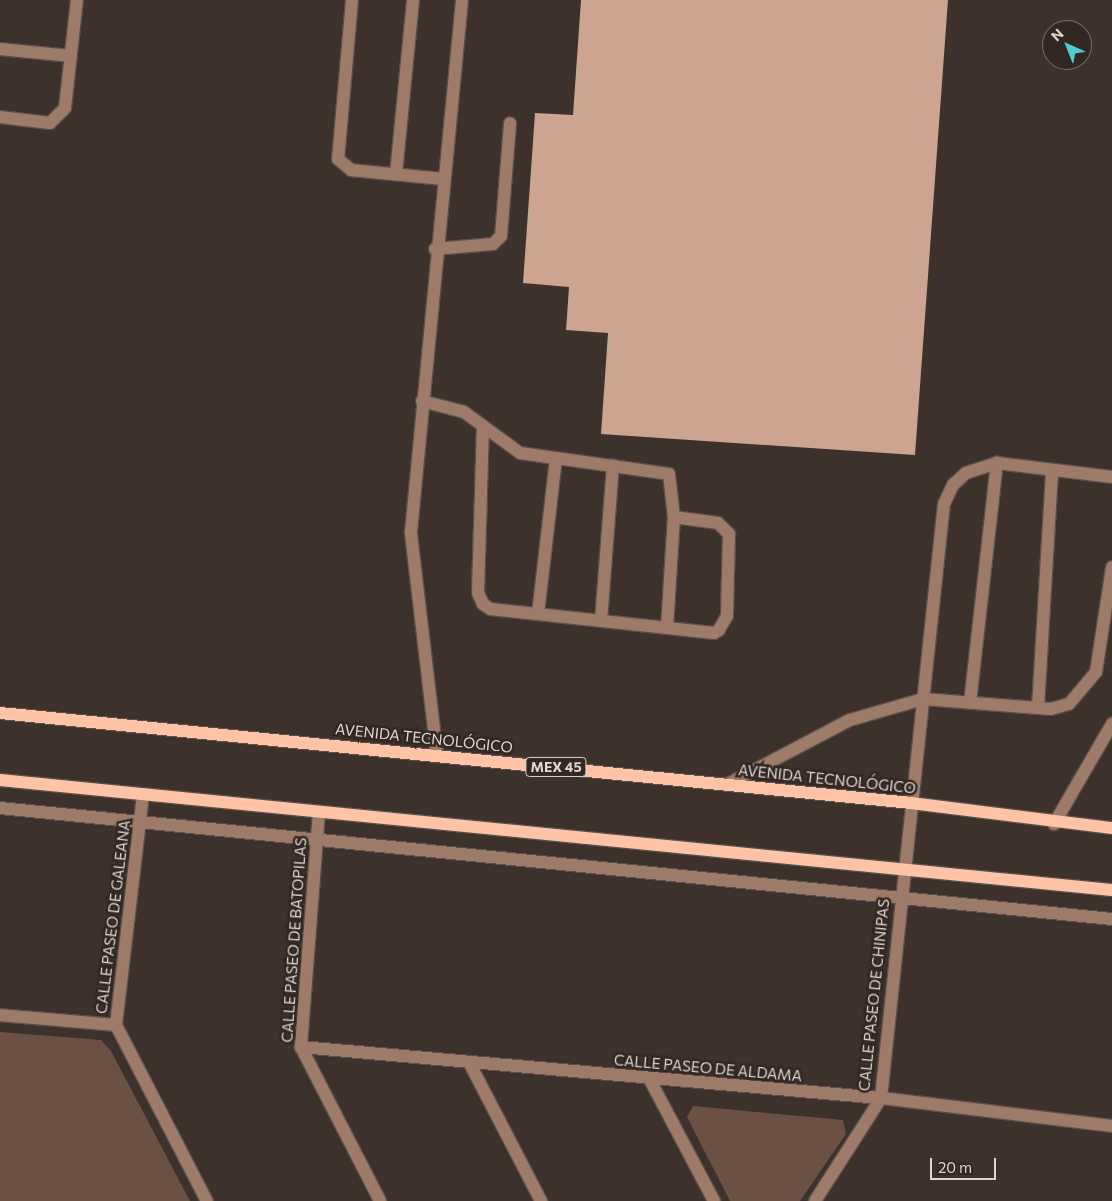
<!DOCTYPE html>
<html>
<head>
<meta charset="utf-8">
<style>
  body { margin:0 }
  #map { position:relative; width:1112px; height:1201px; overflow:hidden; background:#3d312b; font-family:Commissioner,sans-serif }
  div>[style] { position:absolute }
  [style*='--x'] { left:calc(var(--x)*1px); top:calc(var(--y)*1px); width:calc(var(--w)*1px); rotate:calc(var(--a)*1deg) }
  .green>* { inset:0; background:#6b5144 }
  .building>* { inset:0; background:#cca48f }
  .roads { filter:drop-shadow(1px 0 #5a4f49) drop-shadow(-1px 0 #5a4f49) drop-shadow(0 1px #5a4f49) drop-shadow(0 -1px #5a4f49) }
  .minor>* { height:12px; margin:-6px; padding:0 6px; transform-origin:6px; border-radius:6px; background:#9e7b68 }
  .major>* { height:12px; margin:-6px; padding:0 6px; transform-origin:6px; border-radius:6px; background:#ffc4a5 }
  span { translate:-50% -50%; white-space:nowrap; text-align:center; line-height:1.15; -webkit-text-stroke:5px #322721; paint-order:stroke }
  .shield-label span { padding:1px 4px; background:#322721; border:1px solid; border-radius:4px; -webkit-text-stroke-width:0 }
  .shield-label { font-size:14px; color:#ded6d2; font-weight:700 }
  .street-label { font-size:15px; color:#ded6d2 }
  .north { position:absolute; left:1042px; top:20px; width:50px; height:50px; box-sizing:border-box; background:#322721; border:1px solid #776d68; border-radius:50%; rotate:316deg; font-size:14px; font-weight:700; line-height:20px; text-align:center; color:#ded6d2 }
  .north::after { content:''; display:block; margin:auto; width:18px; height:22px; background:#51ccd2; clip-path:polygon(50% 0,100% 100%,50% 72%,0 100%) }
  .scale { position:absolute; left:930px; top:1158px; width:66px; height:22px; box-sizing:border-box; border:2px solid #ded6d2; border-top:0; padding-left:6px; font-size:15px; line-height:18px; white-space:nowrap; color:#ded6d2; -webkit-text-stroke:4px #322721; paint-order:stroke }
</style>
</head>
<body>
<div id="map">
  <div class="green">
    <div style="clip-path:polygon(0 1032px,101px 1040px,111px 1051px,190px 1201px,0 1201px)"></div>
    <div style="clip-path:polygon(693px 1106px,843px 1120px,846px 1134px,800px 1201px,730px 1201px,687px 1117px)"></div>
  </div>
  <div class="building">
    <div style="clip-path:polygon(581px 0,948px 0,915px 455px,601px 434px,608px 333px,566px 330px,569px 287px,523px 283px,535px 113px,573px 115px)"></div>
  </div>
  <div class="roads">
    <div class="minor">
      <div style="--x:352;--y:0;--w:160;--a:95"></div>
      <div style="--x:338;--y:159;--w:17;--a:40"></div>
      <div style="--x:351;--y:170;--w:92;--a:5.6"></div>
      <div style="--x:0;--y:49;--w:71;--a:5.6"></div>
      <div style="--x:0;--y:117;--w:50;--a:6.8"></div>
      <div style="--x:50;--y:123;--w:21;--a:-45"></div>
      <div style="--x:65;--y:108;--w:109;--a:-83.7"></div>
      <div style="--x:396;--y:174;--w:175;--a:-84.4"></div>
      <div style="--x:435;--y:249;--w:58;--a:-4.9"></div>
      <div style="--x:493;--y:244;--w:11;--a:-45"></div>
      <div style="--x:501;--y:236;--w:113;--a:-85.4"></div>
      <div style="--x:422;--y:401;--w:43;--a:14.7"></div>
      <div style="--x:464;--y:412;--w:69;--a:36.2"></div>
      <div style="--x:520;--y:453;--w:150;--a:8"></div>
      <div style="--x:669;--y:474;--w:43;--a:83.4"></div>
      <div style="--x:674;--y:517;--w:44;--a:7.8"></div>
      <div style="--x:718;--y:523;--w:16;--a:45"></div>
      <div style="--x:729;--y:534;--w:82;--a:91.4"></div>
      <div style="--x:727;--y:616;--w:16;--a:120"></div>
      <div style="--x:719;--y:630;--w:6;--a:149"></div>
      <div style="--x:714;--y:633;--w:225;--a:-173.9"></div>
      <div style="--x:490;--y:609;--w:9;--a:-144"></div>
      <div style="--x:483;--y:604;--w:12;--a:-114"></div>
      <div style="--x:478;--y:593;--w:166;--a:-88.3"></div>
      <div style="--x:538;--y:614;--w:156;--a:-83.4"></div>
      <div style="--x:601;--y:621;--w:156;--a:-85.6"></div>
      <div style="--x:667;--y:628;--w:111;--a:-86.4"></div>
      <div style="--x:970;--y:703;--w:242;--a:-83.6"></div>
      <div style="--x:1038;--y:708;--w:238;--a:-86.6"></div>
      <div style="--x:437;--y:755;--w:225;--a:-96.7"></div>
      <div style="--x:411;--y:532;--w:534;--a:-84.52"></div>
      <div style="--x:726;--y:785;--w:140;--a:-27.7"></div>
      <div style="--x:850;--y:720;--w:76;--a:-16"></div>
      <div style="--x:923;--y:699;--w:128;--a:4.5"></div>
      <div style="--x:1051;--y:709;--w:19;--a:-16"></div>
      <div style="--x:1069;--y:704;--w:42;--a:-49.8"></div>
      <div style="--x:1096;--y:672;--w:106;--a:-81.3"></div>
      <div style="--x:143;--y:795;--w:232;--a:96.7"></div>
      <div style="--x:116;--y:1025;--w:198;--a:62.7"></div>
      <div style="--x:0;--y:808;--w:1118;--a:5.7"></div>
      <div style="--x:319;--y:812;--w:236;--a:94.4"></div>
      <div style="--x:301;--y:1047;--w:173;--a:62.8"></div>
      <div style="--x:1054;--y:824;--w:116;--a:-59.9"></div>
      <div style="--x:0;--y:1015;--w:116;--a:4.9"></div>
      <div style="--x:301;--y:1047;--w:582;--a:5.03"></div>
      <div style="--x:881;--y:1098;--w:233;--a:6.9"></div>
      <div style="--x:469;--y:1062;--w:157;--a:62.6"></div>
      <div style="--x:650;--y:1080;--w:137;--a:62.1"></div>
      <div style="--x:815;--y:1201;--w:122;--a:-57.3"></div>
      <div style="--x:881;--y:1098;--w:597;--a:-83.95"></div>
      <div style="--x:944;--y:504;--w:21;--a:-65"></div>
      <div style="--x:953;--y:485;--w:18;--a:-43"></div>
      <div style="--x:966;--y:473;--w:33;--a:-18"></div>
      <div style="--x:997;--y:463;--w:116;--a:6.9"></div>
    </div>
    <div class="major">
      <div style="--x:0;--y:713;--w:915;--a:5.64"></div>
      <div style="--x:911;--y:803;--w:203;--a:7.1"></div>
      <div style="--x:0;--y:780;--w:1117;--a:5.65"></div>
    </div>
  </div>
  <div class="shield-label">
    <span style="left:556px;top:767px">MEX 45</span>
  </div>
  <div class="street-label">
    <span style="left:424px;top:738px;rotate:6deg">AVENIDA TECNOLÓGICO</span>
    <span style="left:827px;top:779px;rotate:6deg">AVENIDA TECNOLÓGICO</span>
    <span style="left:113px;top:917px;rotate:-83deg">CALLE PASEO DE GALEANA</span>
    <span style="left:294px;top:940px;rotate:-86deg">CALLE PASEO DE BATOPILAS</span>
    <span style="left:874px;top:995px;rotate:-84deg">CALLE PASEO DE CHINIPAS</span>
    <span style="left:708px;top:1068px;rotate:5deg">CALLE PASEO DE ALDAMA</span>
  </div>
  <div class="north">N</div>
  <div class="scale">20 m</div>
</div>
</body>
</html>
